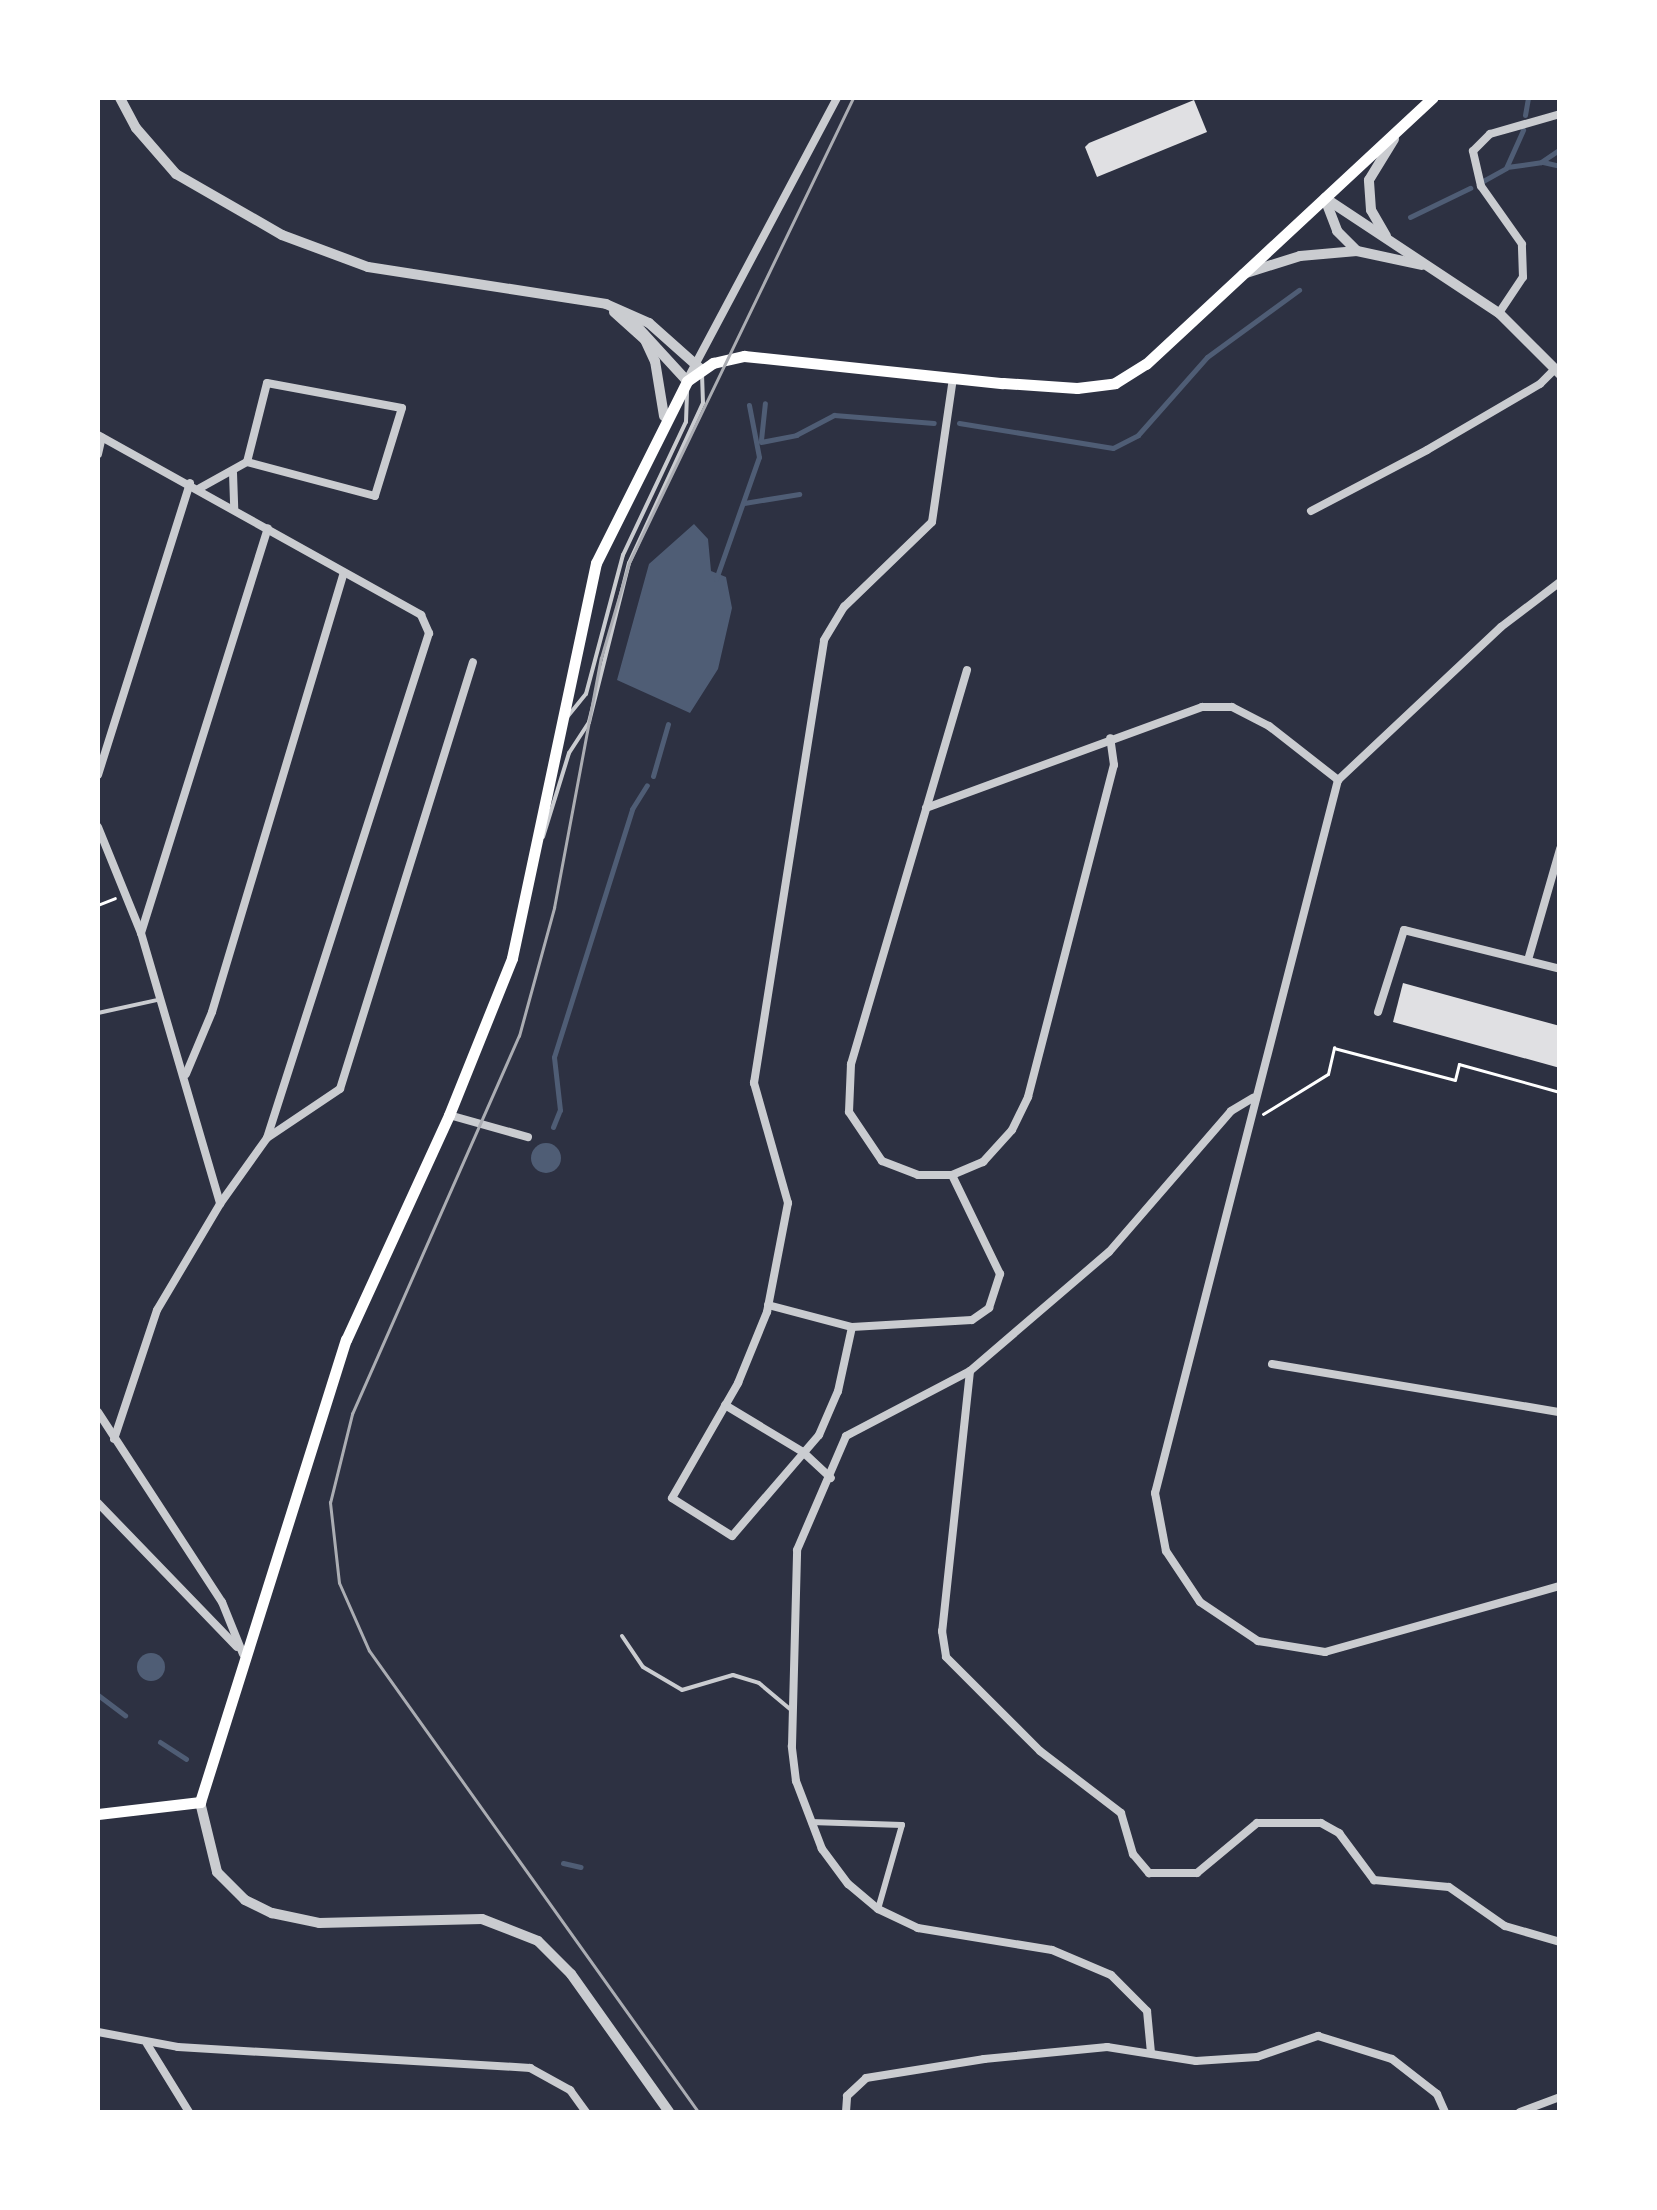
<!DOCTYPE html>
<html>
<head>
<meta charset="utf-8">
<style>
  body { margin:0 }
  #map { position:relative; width:1657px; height:2210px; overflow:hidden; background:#2d3142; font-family:Barlow,sans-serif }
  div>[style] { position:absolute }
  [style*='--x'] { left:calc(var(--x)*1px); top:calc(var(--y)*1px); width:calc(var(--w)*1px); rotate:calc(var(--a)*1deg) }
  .water>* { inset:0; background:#4f5d75 }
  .round { border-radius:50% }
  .stream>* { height:5px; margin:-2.5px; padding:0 2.5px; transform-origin:2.5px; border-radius:2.5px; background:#4f5d75 }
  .building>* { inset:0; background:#e0e0e3 }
  .path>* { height:2.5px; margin:-1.25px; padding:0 1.25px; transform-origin:1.25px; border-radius:1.25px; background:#fff }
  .service>* { height:4px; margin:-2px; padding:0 2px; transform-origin:2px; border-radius:2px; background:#caccd0 }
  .pedestrian>* { height:6px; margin:-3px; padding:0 3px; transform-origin:3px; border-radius:3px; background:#caccd0 }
  .minor>* { height:8px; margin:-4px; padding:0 4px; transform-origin:4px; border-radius:4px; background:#caccd0 }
  .tertiary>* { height:10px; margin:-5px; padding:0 5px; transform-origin:5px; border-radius:5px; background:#caccd0 }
  .secondary>* { height:11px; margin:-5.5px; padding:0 5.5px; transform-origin:5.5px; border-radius:5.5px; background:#fff }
  .tram>* { height:2.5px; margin:-1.25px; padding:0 1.25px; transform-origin:1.25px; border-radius:1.25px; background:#abadb3 }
  span { translate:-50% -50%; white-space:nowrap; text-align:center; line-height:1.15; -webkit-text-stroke:8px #fff; paint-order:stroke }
  .frame { position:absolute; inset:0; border:100px solid #fff; pointer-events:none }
</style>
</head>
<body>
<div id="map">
  <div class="water">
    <div style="clip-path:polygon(694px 524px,708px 539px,711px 571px,726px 577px,732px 608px,718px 669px,690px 713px,617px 680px,649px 564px)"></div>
    <div class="round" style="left:531px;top:1143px;width:30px;height:30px"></div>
    <div class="round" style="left:137px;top:1653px;width:28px;height:28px"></div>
  </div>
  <div class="stream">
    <div style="--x:1525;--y:115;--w:17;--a:-80"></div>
    <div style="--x:1543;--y:162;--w:17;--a:13"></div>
    <div style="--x:1507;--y:167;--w:34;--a:-8"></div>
    <div style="--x:1541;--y:162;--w:23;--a:-34"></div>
    <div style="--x:1483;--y:181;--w:26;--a:-29"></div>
    <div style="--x:1506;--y:168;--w:42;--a:-65.9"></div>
    <div style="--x:1410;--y:217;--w:67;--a:-25.8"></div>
    <div style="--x:959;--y:423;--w:156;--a:9.2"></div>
    <div style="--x:1113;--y:448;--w:28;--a:-27"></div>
    <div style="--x:1138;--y:435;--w:104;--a:-48.5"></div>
    <div style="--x:1207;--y:357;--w:114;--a:-36.1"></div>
    <div style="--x:761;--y:440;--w:37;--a:-84"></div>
    <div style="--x:761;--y:442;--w:36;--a:-11"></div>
    <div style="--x:796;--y:435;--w:43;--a:-27.8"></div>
    <div style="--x:834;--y:415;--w:100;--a:4.6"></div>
    <div style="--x:744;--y:503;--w:56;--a:-9.3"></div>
    <div style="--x:716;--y:579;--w:129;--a:-70.6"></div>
    <div style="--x:759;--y:457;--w:53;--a:-100.9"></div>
    <div style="--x:653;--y:776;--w:54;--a:-73.9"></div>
    <div style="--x:553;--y:1127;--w:18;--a:-68"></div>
    <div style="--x:560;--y:1110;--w:53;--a:-96.5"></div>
    <div style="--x:554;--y:1057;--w:260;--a:-72.5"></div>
    <div style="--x:632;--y:809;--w:28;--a:-58"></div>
    <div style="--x:98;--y:1695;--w:34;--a:37"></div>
    <div style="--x:160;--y:1742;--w:31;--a:33"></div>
    <div style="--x:563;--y:1863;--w:18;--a:13"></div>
  </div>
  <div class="building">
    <div style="clip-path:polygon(1194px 100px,1207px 132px,1097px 177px,1085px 147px,1089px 143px)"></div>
    <div style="clip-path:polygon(1403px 983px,1560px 1026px,1560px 1068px,1393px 1022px)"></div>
  </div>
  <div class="path">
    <div style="--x:98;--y:905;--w:18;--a:-22"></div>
    <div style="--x:1263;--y:1114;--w:76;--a:-31.6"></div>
    <div style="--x:1328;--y:1074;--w:27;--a:-77"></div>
    <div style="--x:1334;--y:1048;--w:125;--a:14.8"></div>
    <div style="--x:1455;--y:1080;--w:16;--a:-76"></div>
    <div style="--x:1459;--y:1064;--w:105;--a:15.5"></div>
  </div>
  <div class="service">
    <div style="--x:568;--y:716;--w:28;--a:-51"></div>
    <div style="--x:586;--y:694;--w:144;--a:-75.1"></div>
    <div style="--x:623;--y:555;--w:147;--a:-64.7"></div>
    <div style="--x:686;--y:422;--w:31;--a:-88"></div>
    <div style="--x:543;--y:837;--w:88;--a:-72.8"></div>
    <div style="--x:569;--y:753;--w:37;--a:-57"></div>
    <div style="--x:589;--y:722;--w:164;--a:-75.9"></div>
    <div style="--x:629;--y:563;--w:176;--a:-65.2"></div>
    <div style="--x:703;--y:403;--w:30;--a:-92"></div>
    <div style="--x:98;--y:1013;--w:60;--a:-12.4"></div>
    <div style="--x:622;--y:1636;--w:37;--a:56"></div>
    <div style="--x:643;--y:1667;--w:45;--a:30.5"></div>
    <div style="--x:682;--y:1690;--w:53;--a:-16.4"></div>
    <div style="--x:733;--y:1675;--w:27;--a:17"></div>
    <div style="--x:759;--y:1683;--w:40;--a:40"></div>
  </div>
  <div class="pedestrian">
    <div style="--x:811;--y:1822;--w:91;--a:1.9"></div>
    <div style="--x:902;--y:1825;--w:87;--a:105.9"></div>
  </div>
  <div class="minor">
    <div style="--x:1499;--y:313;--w:43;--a:-56.3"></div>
    <div style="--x:1523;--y:277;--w:33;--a:-92"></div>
    <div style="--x:1522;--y:244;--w:71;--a:-125.3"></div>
    <div style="--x:1481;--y:186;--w:36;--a:-103"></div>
    <div style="--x:1473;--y:151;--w:24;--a:-45"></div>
    <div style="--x:1490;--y:134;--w:73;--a:-15.9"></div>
    <div style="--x:687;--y:380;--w:319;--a:-62"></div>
    <div style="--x:98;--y:435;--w:370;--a:29.1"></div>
    <div style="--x:421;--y:615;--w:20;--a:66"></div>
    <div style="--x:429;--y:633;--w:530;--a:107.79"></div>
    <div style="--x:267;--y:1138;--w:81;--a:125.5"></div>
    <div style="--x:98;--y:454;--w:17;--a:-77"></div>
    <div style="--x:233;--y:473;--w:35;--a:88"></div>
    <div style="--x:200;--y:488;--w:54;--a:-29"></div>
    <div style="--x:247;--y:462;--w:81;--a:-75.8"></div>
    <div style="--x:267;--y:383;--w:137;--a:10.5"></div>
    <div style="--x:402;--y:408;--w:92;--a:107.1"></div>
    <div style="--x:375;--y:496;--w:132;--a:-165.1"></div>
    <div style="--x:1311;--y:511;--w:131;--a:-27.7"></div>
    <div style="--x:1427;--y:450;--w:131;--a:-30.3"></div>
    <div style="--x:1540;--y:384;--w:21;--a:-45"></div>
    <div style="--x:1560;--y:582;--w:74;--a:142.7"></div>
    <div style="--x:1501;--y:627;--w:224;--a:136.8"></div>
    <div style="--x:1338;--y:780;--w:736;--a:104.39"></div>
    <div style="--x:1155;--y:1493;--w:59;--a:79.3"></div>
    <div style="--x:1166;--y:1551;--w:61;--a:56.3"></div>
    <div style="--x:1200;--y:1602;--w:70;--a:33.9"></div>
    <div style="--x:1258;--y:1641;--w:68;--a:9.3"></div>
    <div style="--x:1325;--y:1652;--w:244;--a:-15.7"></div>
    <div style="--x:967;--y:670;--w:411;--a:106.4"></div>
    <div style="--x:851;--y:1064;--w:48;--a:92.4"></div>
    <div style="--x:849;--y:1112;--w:59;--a:56"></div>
    <div style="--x:882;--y:1161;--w:39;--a:21"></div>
    <div style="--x:918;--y:1175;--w:34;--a:0"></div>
    <div style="--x:952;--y:1175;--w:34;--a:-23"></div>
    <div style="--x:983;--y:1162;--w:43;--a:-47.8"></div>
    <div style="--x:1012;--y:1130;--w:37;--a:-64"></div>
    <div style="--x:1028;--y:1097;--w:343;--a:-75.5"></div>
    <div style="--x:1114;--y:765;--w:27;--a:-98"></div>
    <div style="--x:98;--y:775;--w:306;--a:-72.5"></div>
    <div style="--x:926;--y:808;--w:294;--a:-20.1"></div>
    <div style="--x:1202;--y:707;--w:30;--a:0"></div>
    <div style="--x:1232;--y:707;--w:42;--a:27.2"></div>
    <div style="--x:1269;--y:726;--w:88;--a:38"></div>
    <div style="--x:98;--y:827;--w:114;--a:67.9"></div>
    <div style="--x:141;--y:933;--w:282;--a:73.7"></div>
    <div style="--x:220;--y:1204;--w:123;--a:120.7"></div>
    <div style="--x:157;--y:1310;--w:136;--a:108.4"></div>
    <div style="--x:141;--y:933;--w:424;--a:-72.6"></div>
    <div style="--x:1528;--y:960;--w:116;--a:-73.9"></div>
    <div style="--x:1378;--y:1012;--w:86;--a:-72.4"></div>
    <div style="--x:1404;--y:930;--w:161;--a:14"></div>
    <div style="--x:186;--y:1074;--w:67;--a:-67.2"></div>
    <div style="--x:212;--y:1012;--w:458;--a:-73.3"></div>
    <div style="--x:449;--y:1115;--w:82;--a:15.6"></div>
    <div style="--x:267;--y:1138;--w:88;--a:-33.9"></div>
    <div style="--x:340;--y:1089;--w:447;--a:-72.7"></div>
    <div style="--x:768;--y:1305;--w:87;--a:14.7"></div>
    <div style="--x:852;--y:1327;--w:120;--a:-3.3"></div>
    <div style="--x:972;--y:1320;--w:21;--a:-35"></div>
    <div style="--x:989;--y:1308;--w:36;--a:-72"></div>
    <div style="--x:1000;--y:1274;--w:110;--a:-115.9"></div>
    <div style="--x:852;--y:1327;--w:66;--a:102.3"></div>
    <div style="--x:838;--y:1391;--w:48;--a:113.4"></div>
    <div style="--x:819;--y:1435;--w:133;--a:130.7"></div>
    <div style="--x:732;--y:1536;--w:71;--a:-147.7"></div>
    <div style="--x:672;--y:1498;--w:133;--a:-60.1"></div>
    <div style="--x:738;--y:1383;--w:77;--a:-67.8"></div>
    <div style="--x:767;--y:1312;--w:111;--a:-79.1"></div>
    <div style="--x:788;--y:1203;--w:125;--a:-105.8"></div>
    <div style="--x:754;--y:1083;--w:448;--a:-81"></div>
    <div style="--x:824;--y:640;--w:39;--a:-59"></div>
    <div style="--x:844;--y:607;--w:122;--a:-44"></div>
    <div style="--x:932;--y:522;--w:146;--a:-81.7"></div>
    <div style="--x:1272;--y:1364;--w:292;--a:9.5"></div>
    <div style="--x:970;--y:1371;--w:262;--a:96.1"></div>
    <div style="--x:942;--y:1631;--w:26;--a:81"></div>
    <div style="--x:946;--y:1657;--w:133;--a:45"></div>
    <div style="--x:1040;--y:1751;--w:102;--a:37.4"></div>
    <div style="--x:1121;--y:1813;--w:43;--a:73.7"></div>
    <div style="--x:1133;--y:1854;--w:25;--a:50"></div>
    <div style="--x:1149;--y:1873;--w:48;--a:0"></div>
    <div style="--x:1197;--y:1873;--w:78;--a:-39.8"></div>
    <div style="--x:1257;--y:1823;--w:64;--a:0"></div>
    <div style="--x:1321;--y:1823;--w:21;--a:29"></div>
    <div style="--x:1339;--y:1833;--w:59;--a:53.3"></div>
    <div style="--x:1374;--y:1880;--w:75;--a:5.3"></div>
    <div style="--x:1449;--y:1887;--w:68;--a:34.9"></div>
    <div style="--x:1505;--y:1926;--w:57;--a:16.2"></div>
    <div style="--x:725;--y:1405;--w:91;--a:31.1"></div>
    <div style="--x:803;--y:1452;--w:38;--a:43"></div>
    <div style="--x:98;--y:1412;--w:227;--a:56.9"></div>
    <div style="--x:222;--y:1602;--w:56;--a:68"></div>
    <div style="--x:98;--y:1503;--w:200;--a:46"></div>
    <div style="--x:98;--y:2032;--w:81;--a:10.6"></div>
    <div style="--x:178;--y:2047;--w:353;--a:3.4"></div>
    <div style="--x:530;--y:2068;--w:46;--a:28.8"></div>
    <div style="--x:570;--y:2090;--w:27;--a:54"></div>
    <div style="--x:147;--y:2044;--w:80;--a:58.3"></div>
    <div style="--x:1151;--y:2053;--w:42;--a:-95.4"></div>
    <div style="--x:1147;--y:2011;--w:51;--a:-135"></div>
    <div style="--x:1111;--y:1975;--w:64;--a:-157"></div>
    <div style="--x:1052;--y:1950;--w:136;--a:-170.7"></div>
    <div style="--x:918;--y:1928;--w:44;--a:-154.6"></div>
    <div style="--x:878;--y:1909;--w:39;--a:-140"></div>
    <div style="--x:848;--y:1884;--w:44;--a:-126.6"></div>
    <div style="--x:822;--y:1849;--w:73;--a:-110.9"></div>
    <div style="--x:796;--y:1781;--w:35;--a:-97"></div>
    <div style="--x:792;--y:1746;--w:196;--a:-88.5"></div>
    <div style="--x:797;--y:1550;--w:124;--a:-66.7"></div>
    <div style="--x:846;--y:1436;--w:140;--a:-27.7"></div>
    <div style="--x:970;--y:1371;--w:183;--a:-40.6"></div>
    <div style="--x:1109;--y:1252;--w:186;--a:-49.1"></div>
    <div style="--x:1231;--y:1111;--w:26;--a:-31"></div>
    <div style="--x:846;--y:2112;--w:16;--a:-86"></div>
    <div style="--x:847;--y:2096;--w:26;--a:-43"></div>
    <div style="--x:866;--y:2078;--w:120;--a:-9.1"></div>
    <div style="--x:984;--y:2059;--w:124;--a:-5.6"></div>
    <div style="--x:1107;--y:2047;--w:90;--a:8.9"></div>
    <div style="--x:1196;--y:2061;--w:61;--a:-3.8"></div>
    <div style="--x:1257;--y:2057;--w:65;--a:-19"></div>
    <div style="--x:1318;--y:2036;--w:77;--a:17.3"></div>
    <div style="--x:1392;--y:2059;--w:57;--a:37.9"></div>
    <div style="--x:1437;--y:2094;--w:20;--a:66"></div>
    <div style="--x:1520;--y:2112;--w:43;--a:-20.6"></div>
  </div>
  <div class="tertiary">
    <div style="--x:120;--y:98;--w:34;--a:62"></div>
    <div style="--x:136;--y:128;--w:61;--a:49"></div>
    <div style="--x:176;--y:174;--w:122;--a:29.9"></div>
    <div style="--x:282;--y:235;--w:92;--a:20.4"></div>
    <div style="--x:368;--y:267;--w:241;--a:8.8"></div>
    <div style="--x:606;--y:304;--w:47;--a:23.8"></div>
    <div style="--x:649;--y:323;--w:71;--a:41.6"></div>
    <div style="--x:1325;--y:198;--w:209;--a:33.5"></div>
    <div style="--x:1499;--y:313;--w:86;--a:45"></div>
    <div style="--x:1325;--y:199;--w:34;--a:69"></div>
    <div style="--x:1337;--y:231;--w:28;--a:45"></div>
    <div style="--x:1386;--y:236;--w:30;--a:-120"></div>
    <div style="--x:1371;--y:210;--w:30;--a:-94"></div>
    <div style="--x:1369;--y:180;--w:48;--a:-58.6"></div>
    <div style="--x:1243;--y:274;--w:60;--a:-17.5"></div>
    <div style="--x:1300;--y:256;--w:57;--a:-5"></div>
    <div style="--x:1357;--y:251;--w:66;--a:12.2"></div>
    <div style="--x:614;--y:312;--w:42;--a:42.1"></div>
    <div style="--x:645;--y:340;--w:23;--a:65"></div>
    <div style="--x:655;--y:361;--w:56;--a:80.7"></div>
    <div style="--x:632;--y:321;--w:81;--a:47.5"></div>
    <div style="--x:200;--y:1802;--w:72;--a:76.3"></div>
    <div style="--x:217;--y:1872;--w:40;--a:45"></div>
    <div style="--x:245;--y:1900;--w:30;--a:26"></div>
    <div style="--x:272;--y:1913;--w:48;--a:12"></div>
    <div style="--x:319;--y:1923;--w:163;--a:-1.4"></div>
    <div style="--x:482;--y:1919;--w:60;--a:21.4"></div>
    <div style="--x:538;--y:1941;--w:47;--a:45"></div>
    <div style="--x:571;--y:1974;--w:169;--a:54.6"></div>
  </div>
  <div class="secondary">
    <div style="--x:98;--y:1814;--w:103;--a:-6.7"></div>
    <div style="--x:200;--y:1802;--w:485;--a:-72.5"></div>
    <div style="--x:346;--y:1340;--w:247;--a:-65.4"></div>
    <div style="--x:449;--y:1115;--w:169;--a:-68.1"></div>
    <div style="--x:512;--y:958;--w:404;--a:-78"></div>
    <div style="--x:596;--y:563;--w:203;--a:-63.4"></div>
    <div style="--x:687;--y:381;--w:32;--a:-35"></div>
    <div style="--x:713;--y:363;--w:32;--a:-13"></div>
    <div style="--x:744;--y:356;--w:260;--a:6"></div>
    <div style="--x:1003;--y:383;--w:74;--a:3.9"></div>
    <div style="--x:1077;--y:388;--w:38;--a:-7"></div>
    <div style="--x:1115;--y:383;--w:36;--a:-32"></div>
    <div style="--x:1146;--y:364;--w:391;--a:-42.9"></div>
  </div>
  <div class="tram">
    <div style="--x:698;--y:2112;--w:566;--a:-125.51"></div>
    <div style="--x:369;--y:1651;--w:74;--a:-113.8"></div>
    <div style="--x:339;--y:1583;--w:81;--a:-96.4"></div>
    <div style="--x:330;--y:1503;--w:92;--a:-76.1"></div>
    <div style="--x:352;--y:1414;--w:413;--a:-66.2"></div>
    <div style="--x:519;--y:1036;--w:133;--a:-74.7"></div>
    <div style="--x:554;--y:908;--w:254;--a:-79.4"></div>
    <div style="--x:601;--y:658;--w:99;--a:-73.6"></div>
    <div style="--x:629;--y:563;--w:516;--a:-64.28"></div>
  </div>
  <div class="frame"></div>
</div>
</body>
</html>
